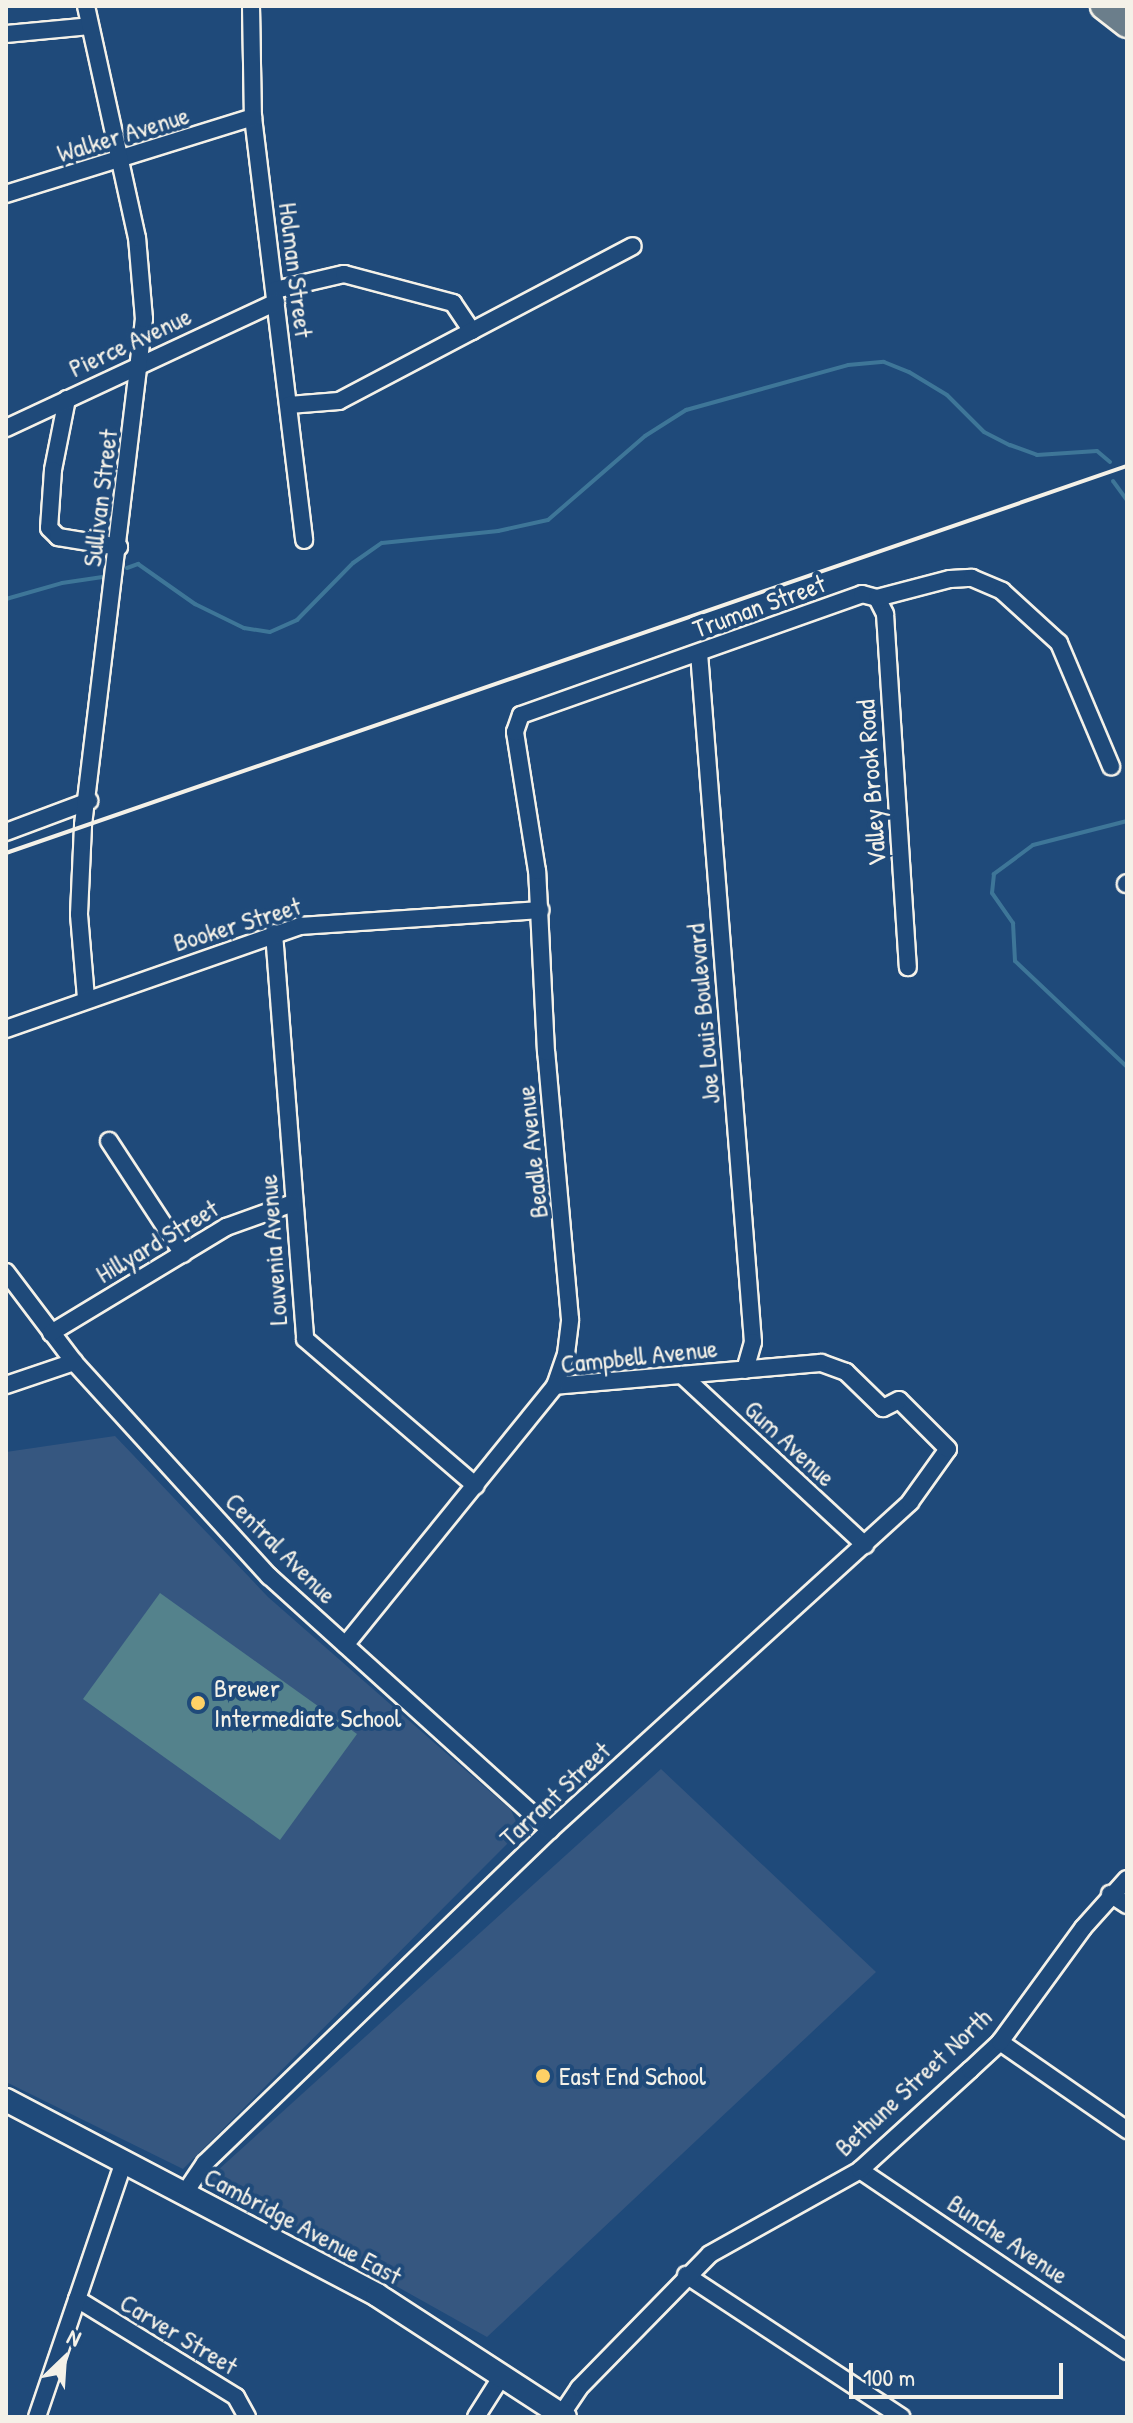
<!DOCTYPE html>
<html>
<head>
<meta charset="utf-8">
<style>
  body { margin:0 }
  #map { position:relative; width:1133px; height:2423px; overflow:hidden; background:#1f4a7a; font-family:"Patrick Hand",sans-serif }
  div>[style] { position:absolute }
  [style*='--x'] { left:calc(var(--x)*1px); top:calc(var(--y)*1px); width:calc(var(--w)*1px); rotate:calc(var(--a)*1deg) }
  .built>* { inset:0; background:#365780 }
  .green>* { inset:0; background:#54828c }
  .stream>* { height:4px; margin:-2px; padding:0 2px; transform-origin:2px; border-radius:2px; background:#3e7698 }
  .roads { filter:drop-shadow(2px 0 #f4f1e8) drop-shadow(-2px 0 #f4f1e8) drop-shadow(0 2px #f4f1e8) drop-shadow(0 -2px #f4f1e8) }
  .minor>* { height:16px; margin:-8px; padding:0 8px; transform-origin:8px; border-radius:8px; background:#1f4a7a }
  .secondary>* { height:22px; margin:-11px; padding:0 11px; transform-origin:11px; border-radius:11px; background:#1f4a7a }
  .trunk>* { height:26px; margin:-13px; padding:0 13px; transform-origin:13px; border-radius:13px; background:#6b7e8b }
  .rail>* { height:4px; margin:-2px; padding:0 2px; transform-origin:2px; border-radius:2px; background:#f4f1e8 }
  .dots>* { width:22px; height:22px; translate:-50% -50%; box-sizing:border-box; border:4px solid #1f4a7a; border-radius:50% }
  span { translate:-50% -50%; white-space:nowrap; text-align:center; line-height:1.15; -webkit-text-stroke:8px #1f4a7a; paint-order:stroke }
  .street-label { font-size:26px; color:#f4f1e8 }
  .poi-label { font-size:26px; color:#f4f1e8 }
  .left { translate:0 -50%; text-align:left }
  .frame { position:absolute; inset:0; border:8px solid #f4f1e8; pointer-events:none }
  .north { position:absolute; left:24px; top:2319px; width:80px; height:80px; -webkit-text-stroke:6px #1f4a7a; paint-order:stroke; rotate:25deg; font-size:22px; font-weight:700; line-height:32px; text-align:center; color:#f4f1e8 }
  .north::after { content:''; display:block; margin:auto; width:28px; height:36px; background:#f4f1e8; clip-path:polygon(50% 0,100% 100%,50% 72%,0 100%) }
  .scale { position:absolute; left:849px; top:2363px; width:214px; height:36px; box-sizing:border-box; border:4px solid #f4f1e8; border-top:0; padding-left:10px; font-size:24px; line-height:28px; white-space:nowrap; color:#f4f1e8; -webkit-text-stroke:6px #1f4a7a; paint-order:stroke }
</style>
</head>
<body>
<div id="map">
  <div class="built">
    <div style="clip-path:polygon(115px 1436px,268px 1597px,511px 1810px,520px 1831px,183px 2169px,6px 2082px,6px 1452px)"></div>
    <div style="clip-path:polygon(661px 1769px,876px 1972px,487px 2337px,207px 2180px)"></div>
  </div>
  <div class="green">
    <div style="clip-path:polygon(160px 1593px,357px 1734px,280px 1840px,83px 1699px)"></div>
  </div>
  <div class="stream">
    <div style="--x:1113;--y:481;--w:24;--a:54"></div>
    <div style="--x:127;--y:568;--w:12;--a:-20"></div>
    <div style="--x:138;--y:564;--w:70;--a:35.1"></div>
    <div style="--x:195;--y:604;--w:55;--a:26.1"></div>
    <div style="--x:244;--y:628;--w:26;--a:9"></div>
    <div style="--x:270;--y:632;--w:30;--a:-24"></div>
    <div style="--x:297;--y:620;--w:80;--a:-45.5"></div>
    <div style="--x:353;--y:563;--w:35;--a:-35"></div>
    <div style="--x:382;--y:543;--w:117;--a:-5.9"></div>
    <div style="--x:498;--y:531;--w:51;--a:-12.4"></div>
    <div style="--x:548;--y:520;--w:128;--a:-40.9"></div>
    <div style="--x:645;--y:436;--w:49;--a:-32.4"></div>
    <div style="--x:686;--y:410;--w:168;--a:-15.5"></div>
    <div style="--x:848;--y:365;--w:36;--a:-5"></div>
    <div style="--x:884;--y:362;--w:27;--a:22"></div>
    <div style="--x:909;--y:372;--w:44;--a:31.2"></div>
    <div style="--x:947;--y:395;--w:52;--a:45"></div>
    <div style="--x:984;--y:432;--w:29;--a:27"></div>
    <div style="--x:1010;--y:445;--w:29;--a:20"></div>
    <div style="--x:1037;--y:455;--w:60;--a:-3.8"></div>
    <div style="--x:1097;--y:451;--w:17;--a:40"></div>
    <div style="--x:6;--y:599;--w:58;--a:-15.9"></div>
    <div style="--x:62;--y:583;--w:41;--a:-8.3"></div>
    <div style="--x:1127;--y:821;--w:97;--a:165.7"></div>
    <div style="--x:1033;--y:845;--w:49;--a:143.4"></div>
    <div style="--x:994;--y:874;--w:19;--a:96"></div>
    <div style="--x:992;--y:893;--w:37;--a:55"></div>
    <div style="--x:1013;--y:923;--w:38;--a:87"></div>
    <div style="--x:1015;--y:961;--w:154;--a:43.4"></div>
  </div>
  <div class="roads">
    <div class="minor">
      <div style="--x:251;--y:6;--w:111;--a:89"></div>
      <div style="--x:253;--y:117;--w:426;--a:83.1"></div>
      <div style="--x:6;--y:34;--w:84;--a:-5.4"></div>
      <div style="--x:6;--y:194;--w:259;--a:-17.3"></div>
      <div style="--x:275;--y:290;--w:71;--a:-13.1"></div>
      <div style="--x:344;--y:274;--w:113;--a:14.9"></div>
      <div style="--x:453;--y:303;--w:34;--a:56"></div>
      <div style="--x:67;--y:399;--w:72;--a:101.2"></div>
      <div style="--x:53;--y:470;--w:58;--a:93.9"></div>
      <div style="--x:49;--y:528;--w:13;--a:45"></div>
      <div style="--x:58;--y:537;--w:62;--a:9.3"></div>
      <div style="--x:289;--y:405;--w:50;--a:-4.6"></div>
      <div style="--x:339;--y:401;--w:332;--a:-27.8"></div>
      <div style="--x:6;--y:428;--w:298;--a:-25"></div>
      <div style="--x:877;--y:598;--w:18;--a:63"></div>
      <div style="--x:885;--y:614;--w:354;--a:86.3"></div>
      <div style="--x:699;--y:653;--w:691;--a:85.52"></div>
      <div style="--x:753;--y:1342;--w:29;--a:106"></div>
      <div style="--x:6;--y:832;--w:89;--a:-20.5"></div>
      <div style="--x:1126;--y:884;--w:1;--a:-45"></div>
      <div style="--x:274;--y:933;--w:407;--a:85.6"></div>
      <div style="--x:305;--y:1339;--w:225;--a:40.7"></div>
      <div style="--x:86;--y:998;--w:84;--a:-94.8"></div>
      <div style="--x:79;--y:914;--w:89;--a:-87.4"></div>
      <div style="--x:83;--y:825;--w:510;--a:-83.13"></div>
      <div style="--x:144;--y:319;--w:81;--a:-94.9"></div>
      <div style="--x:137;--y:238;--w:238;--a:-102.4"></div>
      <div style="--x:6;--y:1029;--w:312;--a:-19.3"></div>
      <div style="--x:300;--y:926;--w:241;--a:-3.8"></div>
      <div style="--x:109;--y:1141;--w:135;--a:56.8"></div>
      <div style="--x:6;--y:1272;--w:113;--a:52.9"></div>
      <div style="--x:74;--y:1362;--w:290;--a:47.7"></div>
      <div style="--x:269;--y:1576;--w:379;--a:42.1"></div>
      <div style="--x:51;--y:1333;--w:205;--a:-31.2"></div>
      <div style="--x:226;--y:1227;--w:71;--a:-19.7"></div>
      <div style="--x:682;--y:1375;--w:250;--a:42.9"></div>
      <div style="--x:6;--y:1385;--w:72;--a:-18.7"></div>
      <div style="--x:555;--y:1386;--w:34;--a:-71"></div>
      <div style="--x:566;--y:1354;--w:35;--a:-83"></div>
      <div style="--x:570;--y:1319;--w:268;--a:-95.1"></div>
      <div style="--x:546;--y:1052;--w:181;--a:-92.8"></div>
      <div style="--x:537;--y:871;--w:141;--a:-99"></div>
      <div style="--x:515;--y:732;--w:18;--a:-71"></div>
      <div style="--x:521;--y:715;--w:362;--a:-19.5"></div>
      <div style="--x:862;--y:594;--w:16;--a:15"></div>
      <div style="--x:877;--y:598;--w:75;--a:-14.6"></div>
      <div style="--x:950;--y:579;--w:22;--a:-3"></div>
      <div style="--x:972;--y:578;--w:33;--a:23"></div>
      <div style="--x:1002;--y:591;--w:77;--a:42.4"></div>
      <div style="--x:1059;--y:643;--w:134;--a:67.1"></div>
      <div style="--x:1110;--y:1894;--w:20;--a:33"></div>
      <div style="--x:1000;--y:2042;--w:155;--a:34.7"></div>
      <div style="--x:860;--y:2170;--w:323;--a:34.1"></div>
      <div style="--x:184;--y:2194;--w:37;--a:-56"></div>
      <div style="--x:205;--y:2163;--w:479;--a:-44"></div>
      <div style="--x:550;--y:1830;--w:487;--a:-42.3"></div>
      <div style="--x:910;--y:1502;--w:65;--a:-54.4"></div>
      <div style="--x:948;--y:1449;--w:69;--a:-135"></div>
      <div style="--x:899;--y:1400;--w:18;--a:153"></div>
      <div style="--x:883;--y:1408;--w:52;--a:-135.8"></div>
      <div style="--x:846;--y:1372;--w:27;--a:-160"></div>
      <div style="--x:821;--y:1363;--w:267;--a:175.1"></div>
      <div style="--x:555;--y:1386;--w:333;--a:129"></div>
      <div style="--x:686;--y:2275;--w:258;--a:33.4"></div>
      <div style="--x:77;--y:2299;--w:187;--a:31.6"></div>
      <div style="--x:236;--y:2397;--w:23;--a:61"></div>
      <div style="--x:561;--y:2415;--w:32;--a:-56"></div>
      <div style="--x:579;--y:2388;--w:187;--a:-45.6"></div>
      <div style="--x:710;--y:2254;--w:172;--a:-29.2"></div>
      <div style="--x:860;--y:2170;--w:149;--a:-42.3"></div>
      <div style="--x:970;--y:2070;--w:41;--a:-43"></div>
      <div style="--x:1000;--y:2042;--w:141;--a:-53.9"></div>
      <div style="--x:1083;--y:1928;--w:66;--a:-48.1"></div>
      <div style="--x:37;--y:2417;--w:270;--a:-71.2"></div>
      <div style="--x:476;--y:2417;--w:49;--a:-57.6"></div>
    </div>
    <div class="secondary">
      <div style="--x:6;--y:2100;--w:419;--a:27.7"></div>
      <div style="--x:377;--y:2295;--w:224;--a:33"></div>
    </div>
    <div class="trunk">
      <div style="--x:1104;--y:6;--w:29;--a:38"></div>
    </div>
  </div>
  <div class="rail">
    <div style="--x:6;--y:853;--w:1186;--a:-19.05"></div>
  </div>
  <div class="dots">
    <div style="left:198px;top:1703px;background:#ffd166"></div>
    <div style="left:543px;top:2076px;background:#ffd166"></div>
  </div>
  <div class="street-label">
    <span style="left:123px;top:134px;rotate:-17deg">Walker Avenue</span>
    <span style="left:296px;top:270px;rotate:83deg">Holman Street</span>
    <span style="left:130px;top:342px;rotate:-25deg">Pierce Avenue</span>
    <span style="left:100px;top:498px;rotate:-83deg">Sullivan Street</span>
    <span style="left:759px;top:606px;rotate:-20deg">Truman Street</span>
    <span style="left:871px;top:783px;rotate:-94deg">Valley Brook Road</span>
    <span style="left:237px;top:924px;rotate:-17deg">Booker Street</span>
    <span style="left:703px;top:1014px;rotate:-95deg">Joe Louis Boulevard</span>
    <span style="left:532px;top:1152px;rotate:-96deg">Beadle Avenue</span>
    <span style="left:157px;top:1241px;rotate:-31deg">Hillyard Street</span>
    <span style="left:273px;top:1250px;rotate:-94deg">Louvenia Avenue</span>
    <span style="left:639px;top:1356px;rotate:-6deg">Campbell Avenue</span>
    <span style="left:790px;top:1443px;rotate:43deg">Gum Avenue</span>
    <span style="left:281px;top:1548px;rotate:45deg">Central Avenue</span>
    <span style="left:555px;top:1794px;rotate:-43deg">Tarrant Street</span>
    <span style="left:913px;top:2082px;rotate:-43deg">Bethune Street North</span>
    <span style="left:303px;top:2226px;rotate:28deg">Cambridge Avenue East</span>
    <span style="left:1008px;top:2239px;rotate:34deg">Bunche Avenue</span>
    <span style="left:179px;top:2334px;rotate:31deg">Carver Street</span>
  </div>
  <div class="poi-label">
    <span class="left" style="left:214px;top:1703px">Brewer<br>Intermediate School</span>
    <span class="left" style="left:559px;top:2076px">East End School</span>
  </div>
  <div class="frame"></div>
  <div class="north">N</div>
  <div class="scale">100 m</div>
</div>
</body>
</html>
